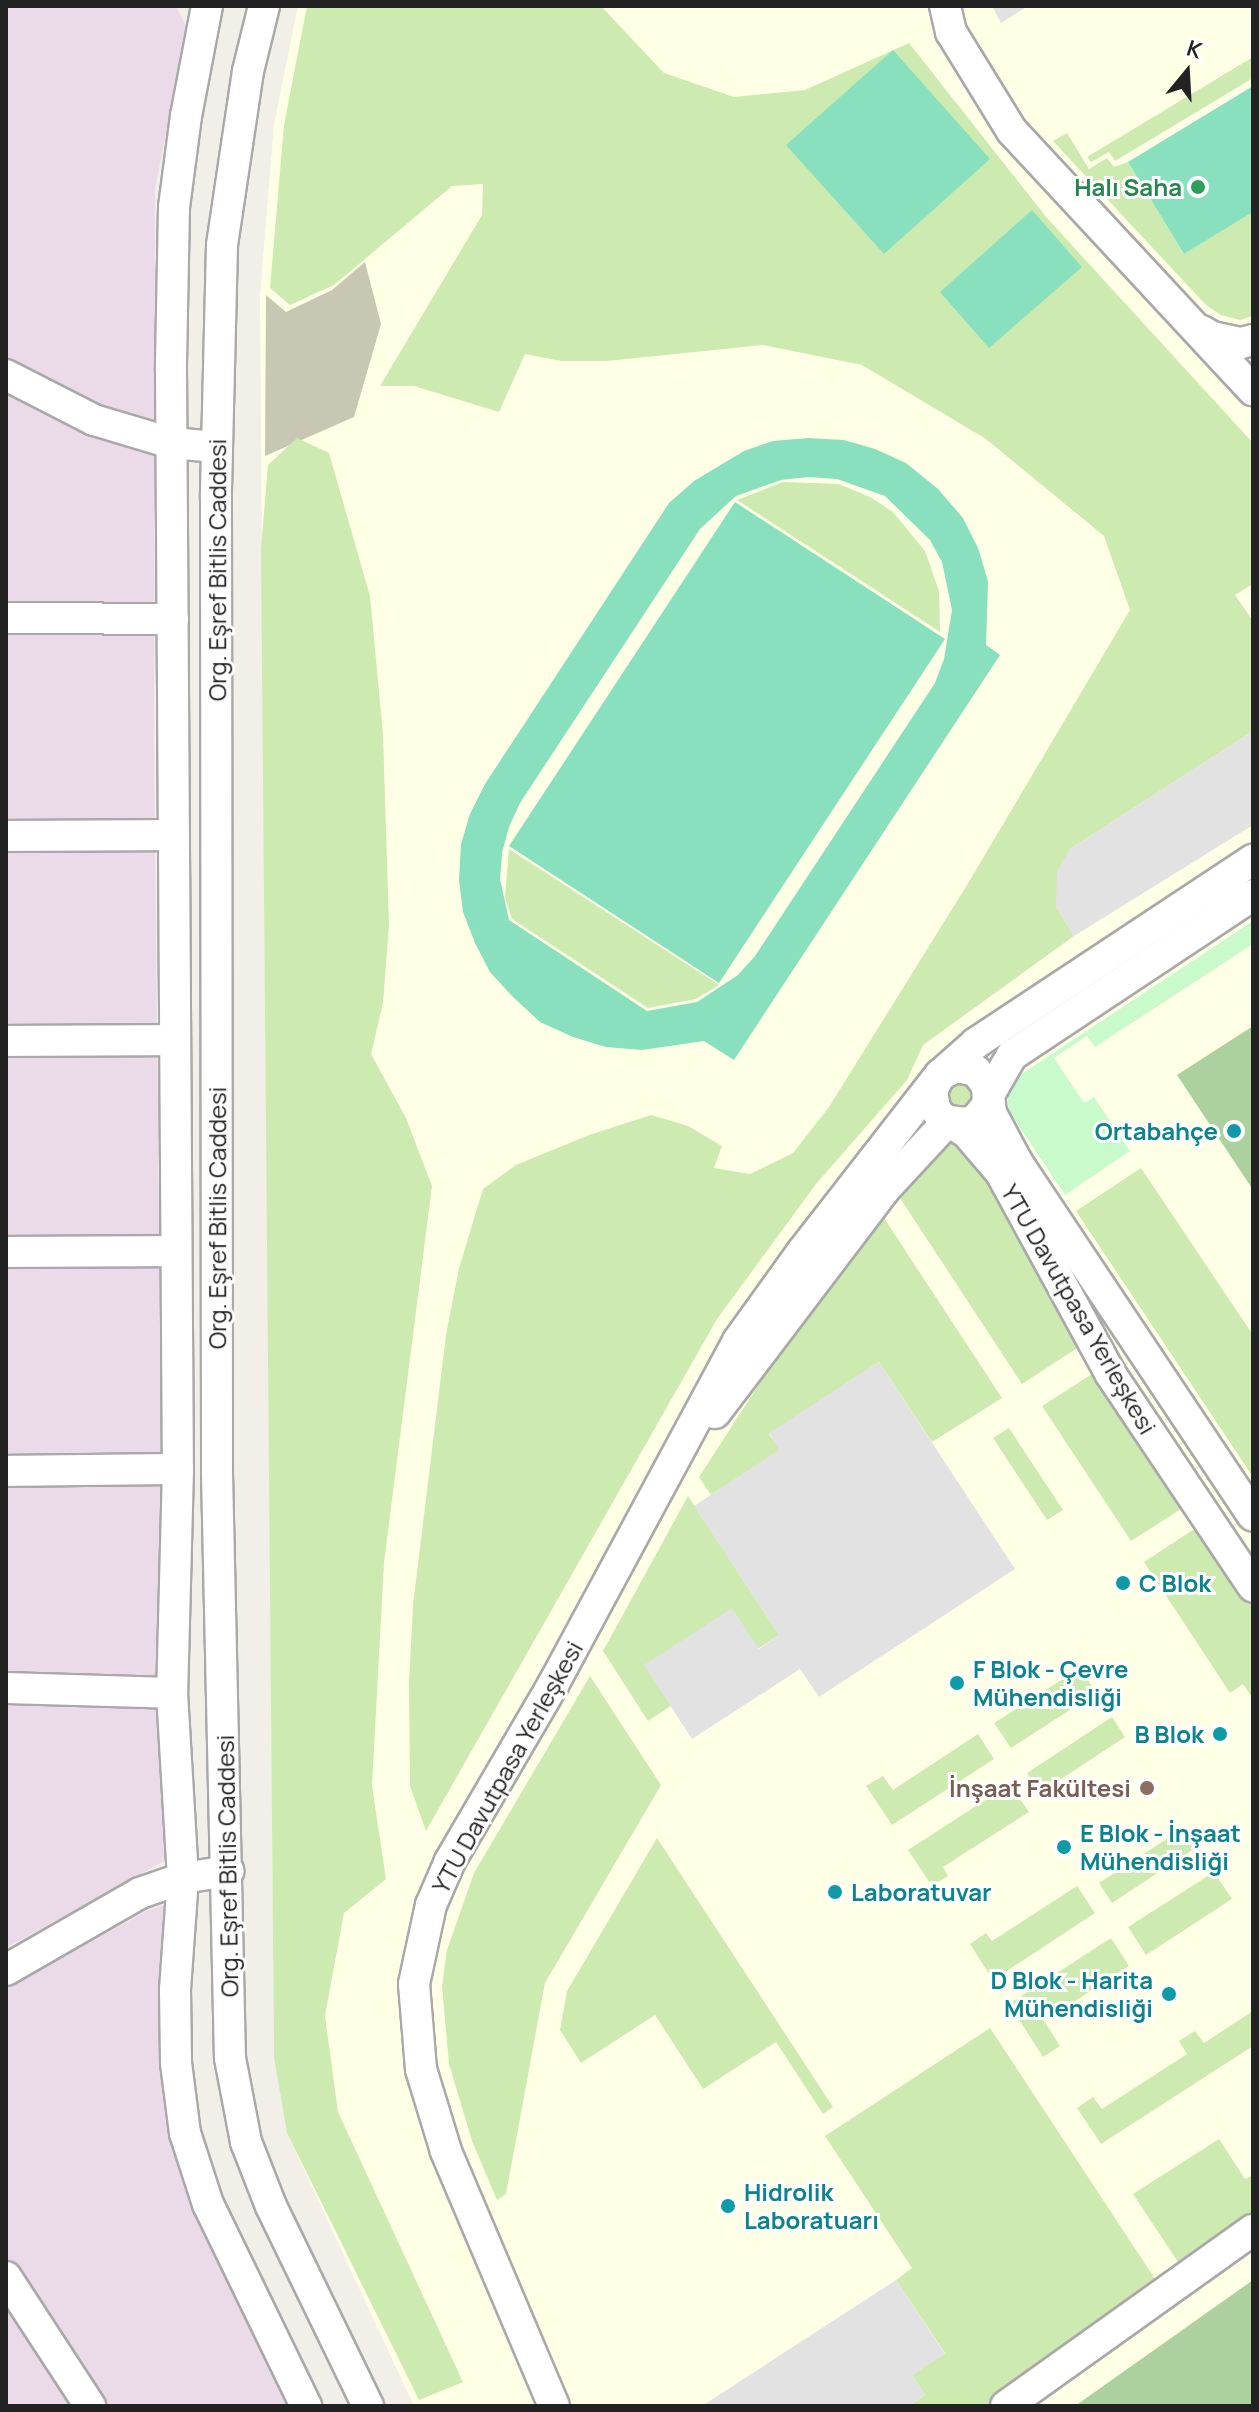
<!DOCTYPE html>
<html>
<head>
<meta charset="utf-8">
<style>
  body { margin:0 }
  #map { position:relative; width:1259px; height:2412px; overflow:hidden; background:#f2efe9; font-family:Manrope,sans-serif }
  div>[style] { position:absolute }
  [style*='--x'] { left:calc(var(--x)*1px); top:calc(var(--y)*1px); width:calc(var(--w)*1px); rotate:calc(var(--a)*1deg) }
  .industrial>* { inset:0; background:#ebdbe8 }
  .education>* { inset:0; background:#ffffe5 }
  .construction>* { inset:0; background:#c7c7b4 }
  .grass>* { inset:0; background:#cdebb0 }
  .round { border-radius:50% }
  .forest>* { inset:0; background:#add19e }
  .park>* { inset:0; background:#c8facc }
  .pitch>* { inset:0; background:#88e0be }
  .parking>* { inset:0; background:#e2e2e2 }
  .roads { filter:drop-shadow(2px 0 #a9a9a9) drop-shadow(-2px 0 #a9a9a9) drop-shadow(0 2px #a9a9a9) drop-shadow(0 -2px #a9a9a9) }
  .minor>* { height:30px; margin:-15px; padding:0 15px; transform-origin:15px; border-radius:15px; background:#fff }
  .dots>* { width:22px; height:22px; translate:-50% -50%; box-sizing:border-box; border:4px solid #fff; border-radius:50% }
  span { translate:-50% -50%; white-space:nowrap; text-align:center; line-height:1.15; -webkit-text-stroke:6px #fff; paint-order:stroke }
  .leisure-label { font-size:24px; color:#27864d; font-weight:700 }
  .right { translate:-100% -50%; text-align:right }
  .street-label { font-size:24px; color:#222 }
  .culture-label { font-size:24px; color:#0d838f; font-weight:700 }
  .left { translate:0 -50%; text-align:left }
  .education-label { font-size:24px; color:#785e54; font-weight:700 }
  .frame { position:absolute; inset:0; border:8px solid #222; pointer-events:none }
  .north { position:absolute; left:1147px; top:32px; width:80px; height:80px; -webkit-text-stroke:6px #fff; paint-order:stroke; rotate:18deg; font-size:22px; font-weight:700; line-height:32px; text-align:center; color:#222 }
  .north::after { content:''; display:block; margin:auto; width:28px; height:36px; background:#222; clip-path:polygon(50% 0,100% 100%,50% 72%,0 100%) }
</style>
</head>
<body>
<div id="map">
  <div class="industrial">
    <div style="clip-path:polygon(6px 6px,176px 6px,187px 28px,155px 189px,154px 747px,166px 1860px,6px 1948px)"></div>
    <div style="clip-path:polygon(167px 1904px,169px 2135px,296px 2406px,6px 2406px,6px 1988px,147px 1911px)"></div>
  </div>
  <div class="education">
    <div style="clip-path:polygon(298px 6px,1253px 6px,1253px 2406px,414px 2406px,287px 2133px,274px 2058px,260px 296px,274px 124px)"></div>
  </div>
  <div class="construction">
    <div style="clip-path:polygon(365px 262px,381px 324px,354px 417px,265px 456px,266px 295px,286px 312px,332px 290px)"></div>
  </div>
  <div class="grass">
    <div style="clip-path:polygon(307px 6px,601px 6px,664px 73px,734px 97px,805px 90px,909px 43px,1047px 218px,1253px 443px,1253px 584px,1235px 595px,1253px 621px,1253px 731px,1070px 849px,1056px 907px,1074px 936px,923px 1045px,907px 1080px,816px 1184px,717px 1319px,426px 1831px,410px 1786px,409px 1683px,413px 1605px,446px 1335px,459px 1268px,483px 1189px,516px 1165px,589px 1135px,651px 1115px,688px 1126px,722px 1146px,714px 1168px,750px 1174px,793px 1153px,829px 1107px,967px 885px,1130px 610px,1104px 536px,986px 439px,862px 365px,763px 345px,607px 361px,561px 361px,525px 354px,499px 412px,414px 386px,380px 386px,482px 215px,483px 184px,452px 186px,334px 285px,290px 305px,270px 288px,284px 125px)"></div>
    <div style="clip-path:polygon(1253px 57px,1253px 78px,1115px 161px,1109px 152px,1091px 162px,1087px 157px)"></div>
    <div style="clip-path:polygon(1067px 133px,1089px 169px,1107px 158px,1114px 167px,1128px 162px,1184px 254px,1253px 212px,1253px 316px,1240px 320px,1221px 315px,1206px 305px,1053px 141px)"></div>
    <div style="clip-path:polygon(297px 438px,329px 453px,370px 596px,383px 734px,389px 925px,383px 1003px,371px 1054px,406px 1118px,432px 1186px,384px 1563px,372px 1786px,386px 1879px,344px 1913px,325px 2016px,338px 2112px,463px 2382px,419px 2400px,287px 2133px,274px 2058px,261px 549px,268px 465px)"></div>
    <div style="clip-path:polygon(783px 482px,839px 484px,870px 497px,893px 512px,925px 551px,939px 591px,940px 632px,737px 500px)"></div>
    <div style="clip-path:polygon(509px 849px,719px 985px,696px 999px,648px 1008px,512px 919px,505px 897px)"></div>
    <div class="round" style="left:947px;top:1082px;width:26px;height:26px"></div>
    <div style="clip-path:polygon(951px 1134px,995px 1177px,1085px 1343px,1022px 1384px,898px 1195px)"></div>
    <div style="clip-path:polygon(1141px 1168px,1253px 1335px,1253px 1477px,1076px 1211px)"></div>
    <div style="clip-path:polygon(882px 1215px,1002px 1398px,932px 1442px,879px 1362px,769px 1434px,780px 1450px,711px 1495px,699px 1477px,772px 1364px)"></div>
    <div style="clip-path:polygon(1100px 1369px,1189px 1504px,1131px 1541px,1042px 1406px)"></div>
    <div style="clip-path:polygon(1009px 1428px,1063px 1510px,1047px 1520px,993px 1438px)"></div>
    <div style="clip-path:polygon(688px 1496px,779px 1635px,648px 1721px,603px 1651px)"></div>
    <div style="clip-path:polygon(1202px 1524px,1253px 1600px,1253px 1699px,1243px 1684px,1230px 1693px,1144px 1562px)"></div>
    <div style="clip-path:polygon(1080px 1668px,1096px 1693px,1011px 1748px,994px 1723px)"></div>
    <div style="clip-path:polygon(590px 1676px,661px 1785px,545px 1983px,506px 2194px,497px 2200px,472px 2141px,449px 2064px,442px 1986px,447px 1950px,474px 1873px)"></div>
    <div style="clip-path:polygon(1112px 1717px,1125px 1737px,1040px 1793px,1027px 1773px)"></div>
    <div style="clip-path:polygon(978px 1734px,994px 1759px,892px 1825px,866px 1786px,883px 1776px,893px 1790px)"></div>
    <div style="clip-path:polygon(1010px 1784px,1029px 1812px,943px 1867px,948px 1876px,932px 1886px,908px 1850px)"></div>
    <div style="clip-path:polygon(1185px 1827px,1197px 1847px,1112px 1903px,1099px 1883px)"></div>
    <div style="clip-path:polygon(657px 1838px,833px 2107px,823px 2114px,776px 2042px,703px 2089px,655px 2015px,581px 2063px,560px 2030px,567px 1991px)"></div>
    <div style="clip-path:polygon(1214px 1872px,1232px 1899px,1146px 1955px,1128px 1927px)"></div>
    <div style="clip-path:polygon(1077px 1886px,1095px 1913px,993px 1980px,970px 1944px,986px 1933px,992px 1941px)"></div>
    <div style="clip-path:polygon(1111px 1938px,1129px 1966px,1044px 2021px,1060px 2046px,1043px 2057px,1009px 2004px)"></div>
    <div style="clip-path:polygon(1253px 2011px,1253px 2046px,1101px 2144px,1077px 2108px,1093px 2097px,1102px 2109px,1187px 2054px,1179px 2041px,1195px 2031px,1204px 2043px)"></div>
    <div style="clip-path:polygon(990px 2028px,1159px 2285px,989px 2406px,909px 2406px,925px 2395px,912px 2375px,945px 2353px,896px 2280px,912px 2268px,825px 2136px)"></div>
    <div style="clip-path:polygon(1219px 2139px,1245px 2179px,1253px 2175px,1253px 2218px,1182px 2268px,1133px 2194px)"></div>
  </div>
  <div class="forest">
    <div style="clip-path:polygon(1253px 1026px,1253px 1190px,1177px 1075px)"></div>
    <div style="clip-path:polygon(1253px 2280px,1253px 2406px,1075px 2406px)"></div>
  </div>
  <div class="park">
    <div style="clip-path:polygon(1253px 921px,1253px 944px,1095px 1047px,1087px 1036px,1054px 1058px,1084px 1103px,1094px 1097px,1130px 1151px,1065px 1195px,1011px 1114px,1007px 1103px,1011px 1081px)"></div>
  </div>
  <div class="pitch">
    <div style="clip-path:polygon(893px 50px,990px 159px,884px 254px,786px 145px)"></div>
    <div style="clip-path:polygon(1253px 86px,1253px 212px,1184px 254px,1128px 162px)"></div>
    <div style="clip-path:polygon(1032px 210px,1082px 267px,989px 348px,940px 292px)"></div>
    <div style="clip-path:polygon(evenodd,808px 438px,844px 440px,875px 449px,906px 463px,938px 489px,963px 518px,978px 548px,988px 581px,986px 645px,1000px 655px,734px 1060px,704px 1041px,642px 1050px,606px 1047px,573px 1037px,540px 1022px,513px 997px,490px 972px,475px 943px,463px 912px,459px 880px,461px 844px,470px 814px,485px 784px,669px 503px,694px 481px,744px 451px,773px 441px,808px 438px,808px 477px,837px 479px,885px 496px,930px 540px,942px 562px,952px 610px,944px 659px,935px 683px,755px 956px,738px 975px,697px 1002px,647px 1011px,509px 920px,500px 879px,502px 853px,509px 827px,520px 803px,700px 529px,736px 496px,781px 480px,808px 477px)"></div>
    <div style="clip-path:polygon(735px 502px,945px 639px,719px 983px,509px 846px)"></div>
  </div>
  <div class="parking">
    <div style="clip-path:polygon(992px 6px,1028px 6px,1001px 23px)"></div>
    <div style="clip-path:polygon(1253px 731px,1253px 825px,1074px 936px,1056px 907px,1057px 871px,1070px 849px)"></div>
    <div style="clip-path:polygon(879px 1362px,1015px 1569px,819px 1697px,800px 1669px,692px 1739px,644px 1665px,732px 1608px,759px 1649px,779px 1635px,694px 1506px,779px 1450px,769px 1433px)"></div>
    <div style="clip-path:polygon(896px 2280px,945px 2354px,912px 2375px,925px 2395px,909px 2406px,702px 2406px)"></div>
  </div>
  <div class="roads">
    <div class="minor">
      <div style="--x:207;--y:6;--w:112;--a:100.8"></div>
      <div style="--x:186;--y:116;--w:92;--a:97.5"></div>
      <div style="--x:174;--y:207;--w:163;--a:91.1"></div>
      <div style="--x:171;--y:370;--w:1099;--a:89.64"></div>
      <div style="--x:178;--y:1469;--w:224;--a:91.5"></div>
      <div style="--x:172;--y:1693;--w:185;--a:86.6"></div>
      <div style="--x:183;--y:1878;--w:111;--a:94.1"></div>
      <div style="--x:175;--y:1989;--w:74;--a:89.2"></div>
      <div style="--x:176;--y:2063;--w:71;--a:82.7"></div>
      <div style="--x:185;--y:2133;--w:75;--a:72.1"></div>
      <div style="--x:208;--y:2204;--w:225;--a:64.1"></div>
      <div style="--x:264;--y:6;--w:67;--a:103.8"></div>
      <div style="--x:248;--y:71;--w:176;--a:98.5"></div>
      <div style="--x:222;--y:245;--w:253;--a:91.4"></div>
      <div style="--x:216;--y:498;--w:975;--a:89.94"></div>
      <div style="--x:217;--y:1473;--w:585;--a:88.73"></div>
      <div style="--x:230;--y:2058;--w:86;--a:79.2"></div>
      <div style="--x:246;--y:2142;--w:69;--a:68.7"></div>
      <div style="--x:271;--y:2206;--w:222;--a:64.1"></div>
      <div style="--x:945;--y:6;--w:27;--a:77"></div>
      <div style="--x:951;--y:32;--w:116;--a:58.4"></div>
      <div style="--x:1012;--y:131;--w:354;--a:47.1"></div>
      <div style="--x:1202;--y:331;--w:12;--a:31"></div>
      <div style="--x:1212;--y:337;--w:30;--a:12"></div>
      <div style="--x:1241;--y:343;--w:12;--a:-14"></div>
      <div style="--x:6;--y:375;--w:99;--a:27.1"></div>
      <div style="--x:94;--y:420;--w:80;--a:16.6"></div>
      <div style="--x:171;--y:443;--w:46;--a:5"></div>
      <div style="--x:6;--y:618;--w:167;--a:0.3"></div>
      <div style="--x:6;--y:836;--w:168;--a:-0.3"></div>
      <div style="--x:1253;--y:895;--w:289;--a:146.4"></div>
      <div style="--x:1012;--y:1055;--w:46;--a:119.9"></div>
      <div style="--x:989;--y:1095;--w:18;--a:84"></div>
      <div style="--x:991;--y:1113;--w:55;--a:62"></div>
      <div style="--x:1017;--y:1162;--w:425;--a:56.3"></div>
      <div style="--x:6;--y:1041;--w:169;--a:-0.3"></div>
      <div style="--x:948;--y:1121;--w:19;--a:6"></div>
      <div style="--x:967;--y:1123;--w:10;--a:-24"></div>
      <div style="--x:976;--y:1119;--w:19;--a:-51"></div>
      <div style="--x:988;--y:1104;--w:18;--a:-93"></div>
      <div style="--x:987;--y:1086;--w:19;--a:-126"></div>
      <div style="--x:976;--y:1071;--w:19;--a:-168"></div>
      <div style="--x:957;--y:1067;--w:19;--a:155"></div>
      <div style="--x:940;--y:1075;--w:18;--a:117"></div>
      <div style="--x:932;--y:1091;--w:17;--a:80"></div>
      <div style="--x:935;--y:1108;--w:9;--a:58"></div>
      <div style="--x:940;--y:1116;--w:32;--a:32"></div>
      <div style="--x:967;--y:1133;--w:52;--a:49.6"></div>
      <div style="--x:1001;--y:1173;--w:228;--a:61.4"></div>
      <div style="--x:1110;--y:1373;--w:257;--a:56.2"></div>
      <div style="--x:6;--y:1252;--w:170;--a:-0.3"></div>
      <div style="--x:715;--y:1413;--w:280;--a:-52.8"></div>
      <div style="--x:884;--y:1190;--w:94;--a:-47.2"></div>
      <div style="--x:6;--y:1471;--w:172;--a:-0.7"></div>
      <div style="--x:6;--y:1688;--w:166;--a:1.7"></div>
      <div style="--x:6;--y:1970;--w:155;--a:-29.9"></div>
      <div style="--x:140;--y:1893;--w:46;--a:-19.2"></div>
      <div style="--x:183;--y:1878;--w:46;--a:-8.8"></div>
      <div style="--x:6;--y:2277;--w:154;--a:56.9"></div>
      <div style="--x:554;--y:2406;--w:277;--a:-113"></div>
      <div style="--x:446;--y:2151;--w:86;--a:-107"></div>
      <div style="--x:421;--y:2069;--w:85;--a:-94.7"></div>
      <div style="--x:414;--y:1984;--w:81;--a:-77.9"></div>
      <div style="--x:431;--y:1905;--w:48;--a:-66.6"></div>
      <div style="--x:450;--y:1861;--w:206;--a:-59.7"></div>
      <div style="--x:554;--y:1683;--w:388;--a:-61.7"></div>
      <div style="--x:738;--y:1341;--w:110;--a:-54.3"></div>
      <div style="--x:802;--y:1252;--w:224;--a:-52.1"></div>
      <div style="--x:940;--y:1075;--w:48;--a:-41.6"></div>
      <div style="--x:976;--y:1043;--w:332;--a:-33.5"></div>
      <div style="--x:1006;--y:2406;--w:303;--a:-35.5"></div>
    </div>
  </div>
  <div class="dots">
    <div style="left:1198px;top:187px;background:#2e9e5b"></div>
    <div style="left:1234px;top:1131px;background:#0f9aa8"></div>
    <div style="left:1123px;top:1583px;background:#0f9aa8"></div>
    <div style="left:957px;top:1683px;background:#0f9aa8"></div>
    <div style="left:1220px;top:1734px;background:#0f9aa8"></div>
    <div style="left:1147px;top:1788px;background:#8d6e63"></div>
    <div style="left:1064px;top:1847px;background:#0f9aa8"></div>
    <div style="left:835px;top:1892px;background:#0f9aa8"></div>
    <div style="left:1169px;top:1994px;background:#0f9aa8"></div>
    <div style="left:728px;top:2206px;background:#0f9aa8"></div>
  </div>
  <div class="leisure-label">
    <span class="right" style="left:1182px;top:187px">Halı Saha</span>
  </div>
  <div class="street-label">
    <span style="left:217px;top:570px;rotate:-90deg">Org. Eşref Bitlis Caddesi</span>
    <span style="left:217px;top:1218px;rotate:-90deg">Org. Eşref Bitlis Caddesi</span>
    <span style="left:1079px;top:1309px;rotate:60deg">YTU Davutpasa Yerleşkesi</span>
    <span style="left:507px;top:1767px;rotate:-61deg">YTU Davutpasa Yerleşkesi</span>
    <span style="left:227px;top:1866px;rotate:-91deg">Org. Eşref Bitlis Caddesi</span>
  </div>
  <div class="culture-label">
    <span class="right" style="left:1218px;top:1131px">Ortabahçe</span>
    <span class="left" style="left:1139px;top:1583px">C Blok</span>
    <span class="left" style="left:973px;top:1683px">F Blok - Çevre<br>Mühendisliği</span>
    <span class="right" style="left:1204px;top:1734px">B Blok</span>
    <span class="left" style="left:1080px;top:1847px">E Blok - İnşaat<br>Mühendisliği</span>
    <span class="left" style="left:851px;top:1892px">Laboratuvar</span>
    <span class="right" style="left:1153px;top:1994px">D Blok - Harita<br>Mühendisliği</span>
    <span class="left" style="left:744px;top:2206px">Hidrolik<br>Laboratuarı</span>
  </div>
  <div class="education-label">
    <span class="right" style="left:1131px;top:1788px">İnşaat Fakültesi</span>
  </div>
  <div class="frame"></div>
  <div class="north">K</div>
</div>
</body>
</html>
